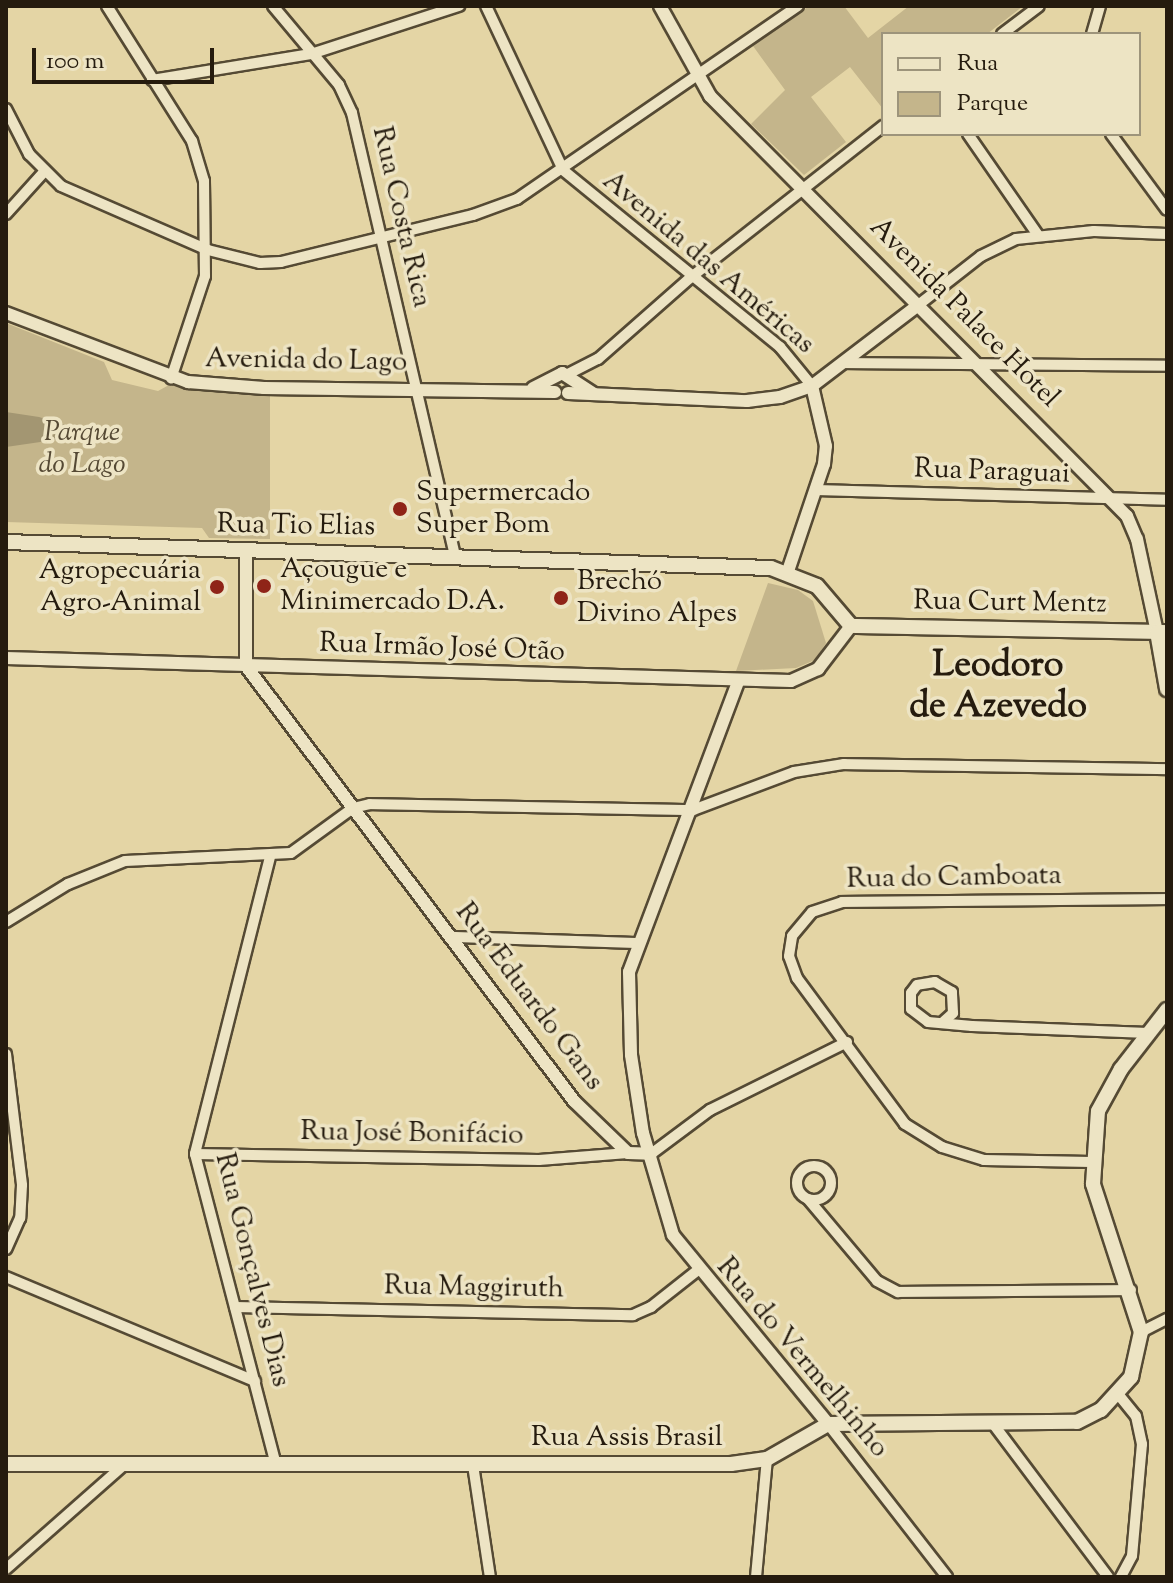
<!DOCTYPE html>
<html>
<head>
<meta charset="utf-8">
<style>
  body { margin:0 }
  #map { position:relative; width:1173px; height:1583px; overflow:hidden; background:#e4d5a5; font-family:"Sorts Mill Goudy",serif }
  div>[style] { position:absolute }
  [style*='--x'] { left:calc(var(--x)*1px); top:calc(var(--y)*1px); width:calc(var(--w)*1px); rotate:calc(var(--a)*1deg) }
  .green>* { inset:0; background:#c4b58b }
  .water>* { inset:0; background:#a39672 }
  .roads { filter:drop-shadow(2px 0 #554a34) drop-shadow(-2px 0 #554a34) drop-shadow(0 2px #554a34) drop-shadow(0 -2px #554a34) }
  .minor>* { height:10px; margin:-5px; padding:0 5px; transform-origin:5px; border-radius:5px; background:#ede4c4 }
  .minor>.ring { margin:-5px; padding:0; box-sizing:content-box; background:none; border:10px solid #ede4c4; border-radius:50% }
  .tertiary>* { height:12px; margin:-6px; padding:0 6px; transform-origin:6px; border-radius:6px; background:#ede4c4 }
  .secondary>* { height:14px; margin:-7px; padding:0 7px; transform-origin:7px; border-radius:7px; background:#ede4c4 }
  .dots>* { width:22px; height:22px; translate:-50% -50%; box-sizing:border-box; border:4px solid #ede4c4; border-radius:50% }
  span { translate:-50% -50%; white-space:nowrap; text-align:center; line-height:1.15; -webkit-text-stroke:7px #ede4c4; paint-order:stroke }
  .street-label { font-size:28px; color:#251b0e }
  .park-label { font-size:28px; color:#554934; font-style:italic }
  .poi-label { font-size:28px; color:#251b0e }
  .left { translate:0 -50%; text-align:left }
  .right { translate:-100% -50%; text-align:right }
  .district-label { font-size:36px; color:#251b0e; font-weight:700 }
  .frame { position:absolute; inset:0; border:8px solid #251b0e; pointer-events:none }
  .legend { position:absolute; left:881px; top:32px; width:260px; height:104px; box-sizing:border-box; background:#ede4c4; border:2px solid #9d947b; margin:0; padding:10px 14px; list-style:none; font-size:24px; color:#251b0e }
  .legend li { display:flex; align-items:center; gap:16px; height:40px }
  .legend b { width:40px; border:2px solid #9d947b }
  .scale { position:absolute; left:32px; top:48px; width:182px; height:36px; box-sizing:border-box; border:4px solid #251b0e; border-top:0; padding-left:10px; font-size:24px; line-height:28px; white-space:nowrap; color:#251b0e; -webkit-text-stroke:6px #ede4c4; paint-order:stroke }
</style>
</head>
<body>
<div id="map">
  <div class="green">
    <div style="clip-path:polygon(809px 6px,844px 6px,868px 38px,909px 6px,1023px 6px,987px 34px,883px 34px,883px 109px,850px 67px,811px 97px,846px 142px,804px 175px,751px 124px,785px 90px,753px 46px)"></div>
    <div style="clip-path:polygon(6px 323px,104px 362px,112px 380px,158px 391px,169px 385px,270px 394px,270px 539px,209px 538px,202px 528px,6px 522px)"></div>
    <div style="clip-path:polygon(768px 583px,798px 590px,813px 601px,826px 643px,815px 660px,796px 668px,736px 671px)"></div>
  </div>
  <div class="water">
    <div style="clip-path:polygon(6px 412px,39px 417px,95px 434px,6px 447px)"></div>
  </div>
  <div class="roads">
    <div class="minor">
      <div style="--x:107;--y:6;--w:160;--a:57.8"></div>
      <div style="--x:192;--y:141;--w:42;--a:73.3"></div>
      <div style="--x:204;--y:181;--w:95;--a:89.4"></div>
      <div style="--x:205;--y:276;--w:108;--a:108.3"></div>
      <div style="--x:273;--y:6;--w:103;--a:50.1"></div>
      <div style="--x:339;--y:85;--w:31;--a:65"></div>
      <div style="--x:352;--y:113;--w:454;--a:76.9"></div>
      <div style="--x:486;--y:6;--w:181;--a:64.8"></div>
      <div style="--x:563;--y:170;--w:280;--a:39.2"></div>
      <div style="--x:780;--y:347;--w:50;--a:50.6"></div>
      <div style="--x:1002;--y:34;--w:46;--a:-37.1"></div>
      <div style="--x:1092;--y:34;--w:29;--a:-74"></div>
      <div style="--x:152;--y:80;--w:161;--a:-9.3"></div>
      <div style="--x:311;--y:54;--w:156;--a:-18"></div>
      <div style="--x:6;--y:109;--w:51;--a:62.9"></div>
      <div style="--x:29;--y:154;--w:45;--a:45"></div>
      <div style="--x:61;--y:186;--w:160;--a:23.5"></div>
      <div style="--x:208;--y:250;--w:54;--a:14"></div>
      <div style="--x:260;--y:263;--w:21;--a:-3"></div>
      <div style="--x:281;--y:262;--w:198;--a:-13.8"></div>
      <div style="--x:473;--y:215;--w:47;--a:-20"></div>
      <div style="--x:517;--y:199;--w:341;--a:-34.5"></div>
      <div style="--x:968;--y:134;--w:123;--a:55.3"></div>
      <div style="--x:1111;--y:134;--w:94;--a:53.6"></div>
      <div style="--x:6;--y:214;--w:55;--a:-47.9"></div>
      <div style="--x:917;--y:306;--w:81;--a:-38"></div>
      <div style="--x:981;--y:256;--w:39;--a:-26"></div>
      <div style="--x:1016;--y:239;--w:78;--a:-5.9"></div>
      <div style="--x:1094;--y:231;--w:73;--a:2.4"></div>
      <div style="--x:844;--y:363;--w:323;--a:0.5"></div>
      <div style="--x:568;--y:374;--w:34;--a:-27"></div>
      <div style="--x:598;--y:359;--w:123;--a:-41.4"></div>
      <div style="--x:690;--y:278;--w:246;--a:-38.2"></div>
      <div style="--x:816;--y:490;--w:351;--a:1.6"></div>
      <div style="--x:270;--y:857;--w:306;--a:104.2"></div>
      <div style="--x:195;--y:1154;--w:318;--a:75.4"></div>
      <div style="--x:6;--y:922;--w:73;--a:-31.5"></div>
      <div style="--x:68;--y:884;--w:61;--a:-22"></div>
      <div style="--x:125;--y:861;--w:166;--a:-2.8"></div>
      <div style="--x:291;--y:853;--w:77;--a:-36"></div>
      <div style="--x:353;--y:808;--w:17;--a:-13"></div>
      <div style="--x:370;--y:804;--w:323;--a:1.1"></div>
      <div style="--x:693;--y:810;--w:108;--a:-20.6"></div>
      <div style="--x:794;--y:772;--w:51;--a:-9.1"></div>
      <div style="--x:844;--y:764;--w:323;--a:0.9"></div>
      <div style="--x:453;--y:937;--w:185;--a:1.9"></div>
      <div style="--x:942;--y:1023;--w:15;--a:-42"></div>
      <div style="--x:953;--y:1013;--w:21;--a:-93"></div>
      <div style="--x:952;--y:992;--w:20;--a:-150"></div>
      <div style="--x:935;--y:982;--w:18;--a:171"></div>
      <div style="--x:917;--y:985;--w:10;--a:127"></div>
      <div style="--x:911;--y:993;--w:16;--a:90"></div>
      <div style="--x:911;--y:1009;--w:21;--a:37"></div>
      <div style="--x:928;--y:1022;--w:44;--a:5.2"></div>
      <div style="--x:972;--y:1026;--w:176;--a:2.3"></div>
      <div style="--x:6;--y:1054;--w:132;--a:83"></div>
      <div style="--x:22;--y:1185;--w:33;--a:93"></div>
      <div style="--x:20;--y:1218;--w:34;--a:114"></div>
      <div style="--x:195;--y:1154;--w:344;--a:1"></div>
      <div style="--x:539;--y:1160;--w:89;--a:-4.5"></div>
      <div style="--x:651;--y:1154;--w:74;--a:-36.7"></div>
      <div style="--x:710;--y:1110;--w:153;--a:-26.4"></div>
      <div style="--x:1091;--y:1162;--w:107;--a:-178.9"></div>
      <div style="--x:984;--y:1160;--w:44;--a:-162.8"></div>
      <div style="--x:942;--y:1147;--w:44;--a:-148.1"></div>
      <div style="--x:905;--y:1124;--w:182;--a:-126.5"></div>
      <div style="--x:797;--y:978;--w:23;--a:-110"></div>
      <div style="--x:789;--y:956;--w:20;--a:-81"></div>
      <div style="--x:792;--y:936;--w:31;--a:-50"></div>
      <div style="--x:812;--y:912;--w:32;--a:-18"></div>
      <div style="--x:842;--y:902;--w:325;--a:-0.5"></div>
      <div class="ring" style="left:797px;top:1166px;width:24px;height:24px"></div>
      <div style="--x:808;--y:1199;--w:107;--a:49.9"></div>
      <div style="--x:877;--y:1281;--w:24;--a:28"></div>
      <div style="--x:898;--y:1292;--w:233;--a:-0.5"></div>
      <div style="--x:6;--y:1277;--w:270;--a:22.7"></div>
      <div style="--x:235;--y:1307;--w:398;--a:1.2"></div>
      <div style="--x:633;--y:1315;--w:20;--a:-24"></div>
      <div style="--x:651;--y:1307;--w:60;--a:-38.2"></div>
      <div style="--x:1141;--y:1332;--w:29;--a:-27"></div>
      <div style="--x:1118;--y:1394;--w:28;--a:51"></div>
      <div style="--x:1136;--y:1416;--w:29;--a:78"></div>
      <div style="--x:1142;--y:1444;--w:112;--a:95.1"></div>
      <div style="--x:1132;--y:1556;--w:24;--a:118"></div>
      <div style="--x:828;--y:1424;--w:194;--a:52.1"></div>
      <div style="--x:994;--y:1425;--w:190;--a:53.1"></div>
      <div style="--x:473;--y:1465;--w:113;--a:81.4"></div>
      <div style="--x:6;--y:1569;--w:157;--a:-41.4"></div>
      <div style="--x:756;--y:1577;--w:119;--a:-84.7"></div>
    </div>
    <div class="tertiary">
      <div style="--x:660;--y:6;--w:103;--a:60.9"></div>
      <div style="--x:710;--y:96;--w:592;--a:45.21"></div>
      <div style="--x:1127;--y:516;--w:25;--a:67"></div>
      <div style="--x:1137;--y:539;--w:95;--a:77.9"></div>
      <div style="--x:6;--y:313;--w:195;--a:20.8"></div>
      <div style="--x:188;--y:382;--w:76;--a:4.5"></div>
      <div style="--x:264;--y:388;--w:291;--a:0.8"></div>
      <div style="--x:533;--y:388;--w:33;--a:-27"></div>
      <div style="--x:562;--y:373;--w:38;--a:33"></div>
      <div style="--x:568;--y:393;--w:179;--a:2.6"></div>
      <div style="--x:747;--y:401;--w:33;--a:-7"></div>
      <div style="--x:780;--y:397;--w:34;--a:-19"></div>
      <div style="--x:812;--y:386;--w:132;--a:-37.3"></div>
      <div style="--x:788;--y:571;--w:113;--a:-71.4"></div>
      <div style="--x:824;--y:464;--w:18;--a:-84"></div>
      <div style="--x:826;--y:446;--w:62;--a:-103.1"></div>
      <div style="--x:6;--y:658;--w:785;--a:1.68"></div>
      <div style="--x:791;--y:681;--w:30;--a:-24"></div>
      <div style="--x:818;--y:669;--w:54;--a:-52.5"></div>
      <div style="--x:246;--y:666;--w:545;--a:52.98"></div>
      <div style="--x:574;--y:1101;--w:75;--a:43.9"></div>
      <div style="--x:628;--y:1153;--w:23;--a:2"></div>
      <div style="--x:246;--y:666;--w:115;--a:-90"></div>
      <div style="--x:738;--y:682;--w:310;--a:110.6"></div>
      <div style="--x:629;--y:972;--w:83;--a:88.6"></div>
      <div style="--x:631;--y:1055;--w:79;--a:81.3"></div>
      <div style="--x:643;--y:1133;--w:106;--a:73.6"></div>
      <div style="--x:673;--y:1235;--w:244;--a:50.6"></div>
    </div>
    <div class="secondary">
      <div style="--x:6;--y:542;--w:765;--a:1.95"></div>
      <div style="--x:771;--y:568;--w:49;--a:21.4"></div>
      <div style="--x:817;--y:586;--w:52;--a:49.6"></div>
      <div style="--x:851;--y:626;--w:316;--a:1.1"></div>
      <div style="--x:1157;--y:632;--w:58;--a:80"></div>
      <div style="--x:6;--y:1464;--w:725;--a:0"></div>
      <div style="--x:731;--y:1464;--w:36;--a:-8"></div>
      <div style="--x:767;--y:1459;--w:70;--a:-29.8"></div>
      <div style="--x:828;--y:1424;--w:249;--a:-0.5"></div>
      <div style="--x:1077;--y:1422;--w:27;--a:-27"></div>
      <div style="--x:1101;--y:1410;--w:45;--a:-47.7"></div>
      <div style="--x:1131;--y:1377;--w:46;--a:-77.5"></div>
      <div style="--x:1141;--y:1332;--w:156;--a:-108"></div>
      <div style="--x:1093;--y:1184;--w:73;--a:-86.1"></div>
      <div style="--x:1098;--y:1111;--w:48;--a:-61.3"></div>
      <div style="--x:1121;--y:1069;--w:75;--a:-52.1"></div>
    </div>
  </div>
  <div class="dots">
    <div style="left:400px;top:509px;background:#8f2418"></div>
    <div style="left:264px;top:586px;background:#8f2418"></div>
    <div style="left:217px;top:587px;background:#8f2418"></div>
    <div style="left:561px;top:598px;background:#8f2418"></div>
  </div>
  <div class="street-label">
    <span style="left:401px;top:217px;rotate:77deg">Rua Costa Rica</span>
    <span style="left:708px;top:263px;rotate:40deg">Avenida das Américas</span>
    <span style="left:964px;top:313px;rotate:45deg">Avenida Palace Hotel</span>
    <span style="left:306px;top:361px;rotate:1deg">Avenida do Lago</span>
    <span style="left:992px;top:472px;rotate:2deg">Rua Paraguai</span>
    <span style="left:296px;top:526px;rotate:1deg">Rua Tio Elias</span>
    <span style="left:1010px;top:603px;rotate:1deg">Rua Curt Mentz</span>
    <span style="left:442px;top:648px;rotate:2deg">Rua Irmão José Otão</span>
    <span style="left:954px;top:878px;rotate:-1deg">Rua do Camboata</span>
    <span style="left:529px;top:997px;rotate:53deg">Rua Eduardo Gans</span>
    <span style="left:412px;top:1134px;rotate:1deg">Rua José Bonifácio</span>
    <span style="left:252px;top:1270px;rotate:76deg">Rua Gonçalves Dias</span>
    <span style="left:474px;top:1288px;rotate:1deg">Rua Maggiruth</span>
    <span style="left:802px;top:1358px;rotate:50deg">Rua do Vermelhinho</span>
    <span style="left:627px;top:1438px">Rua Assis Brasil</span>
  </div>
  <div class="park-label">
    <span style="left:82px;top:449px">Parque<br>do Lago</span>
  </div>
  <div class="poi-label">
    <span class="left" style="left:416px;top:509px">Supermercado<br>Super Bom</span>
    <span class="left" style="left:280px;top:586px">Açougue e<br>Minimercado D.A.</span>
    <span class="right" style="left:201px;top:587px">Agropecuária<br>Agro-Animal</span>
    <span class="left" style="left:577px;top:598px">Brechó<br>Divino Alpes</span>
  </div>
  <div class="district-label">
    <span style="left:998px;top:687px">Leodoro<br>de Azevedo</span>
  </div>
  <div class="frame"></div>
  <ul class="legend">
  <li><b style="height:10px;background:#ede4c4"></b>Rua</li>
  <li><b style="height:22px;background:#c4b58b"></b>Parque</li>
  </ul>
  <div class="scale">100 m</div>
</div>
</body>
</html>
